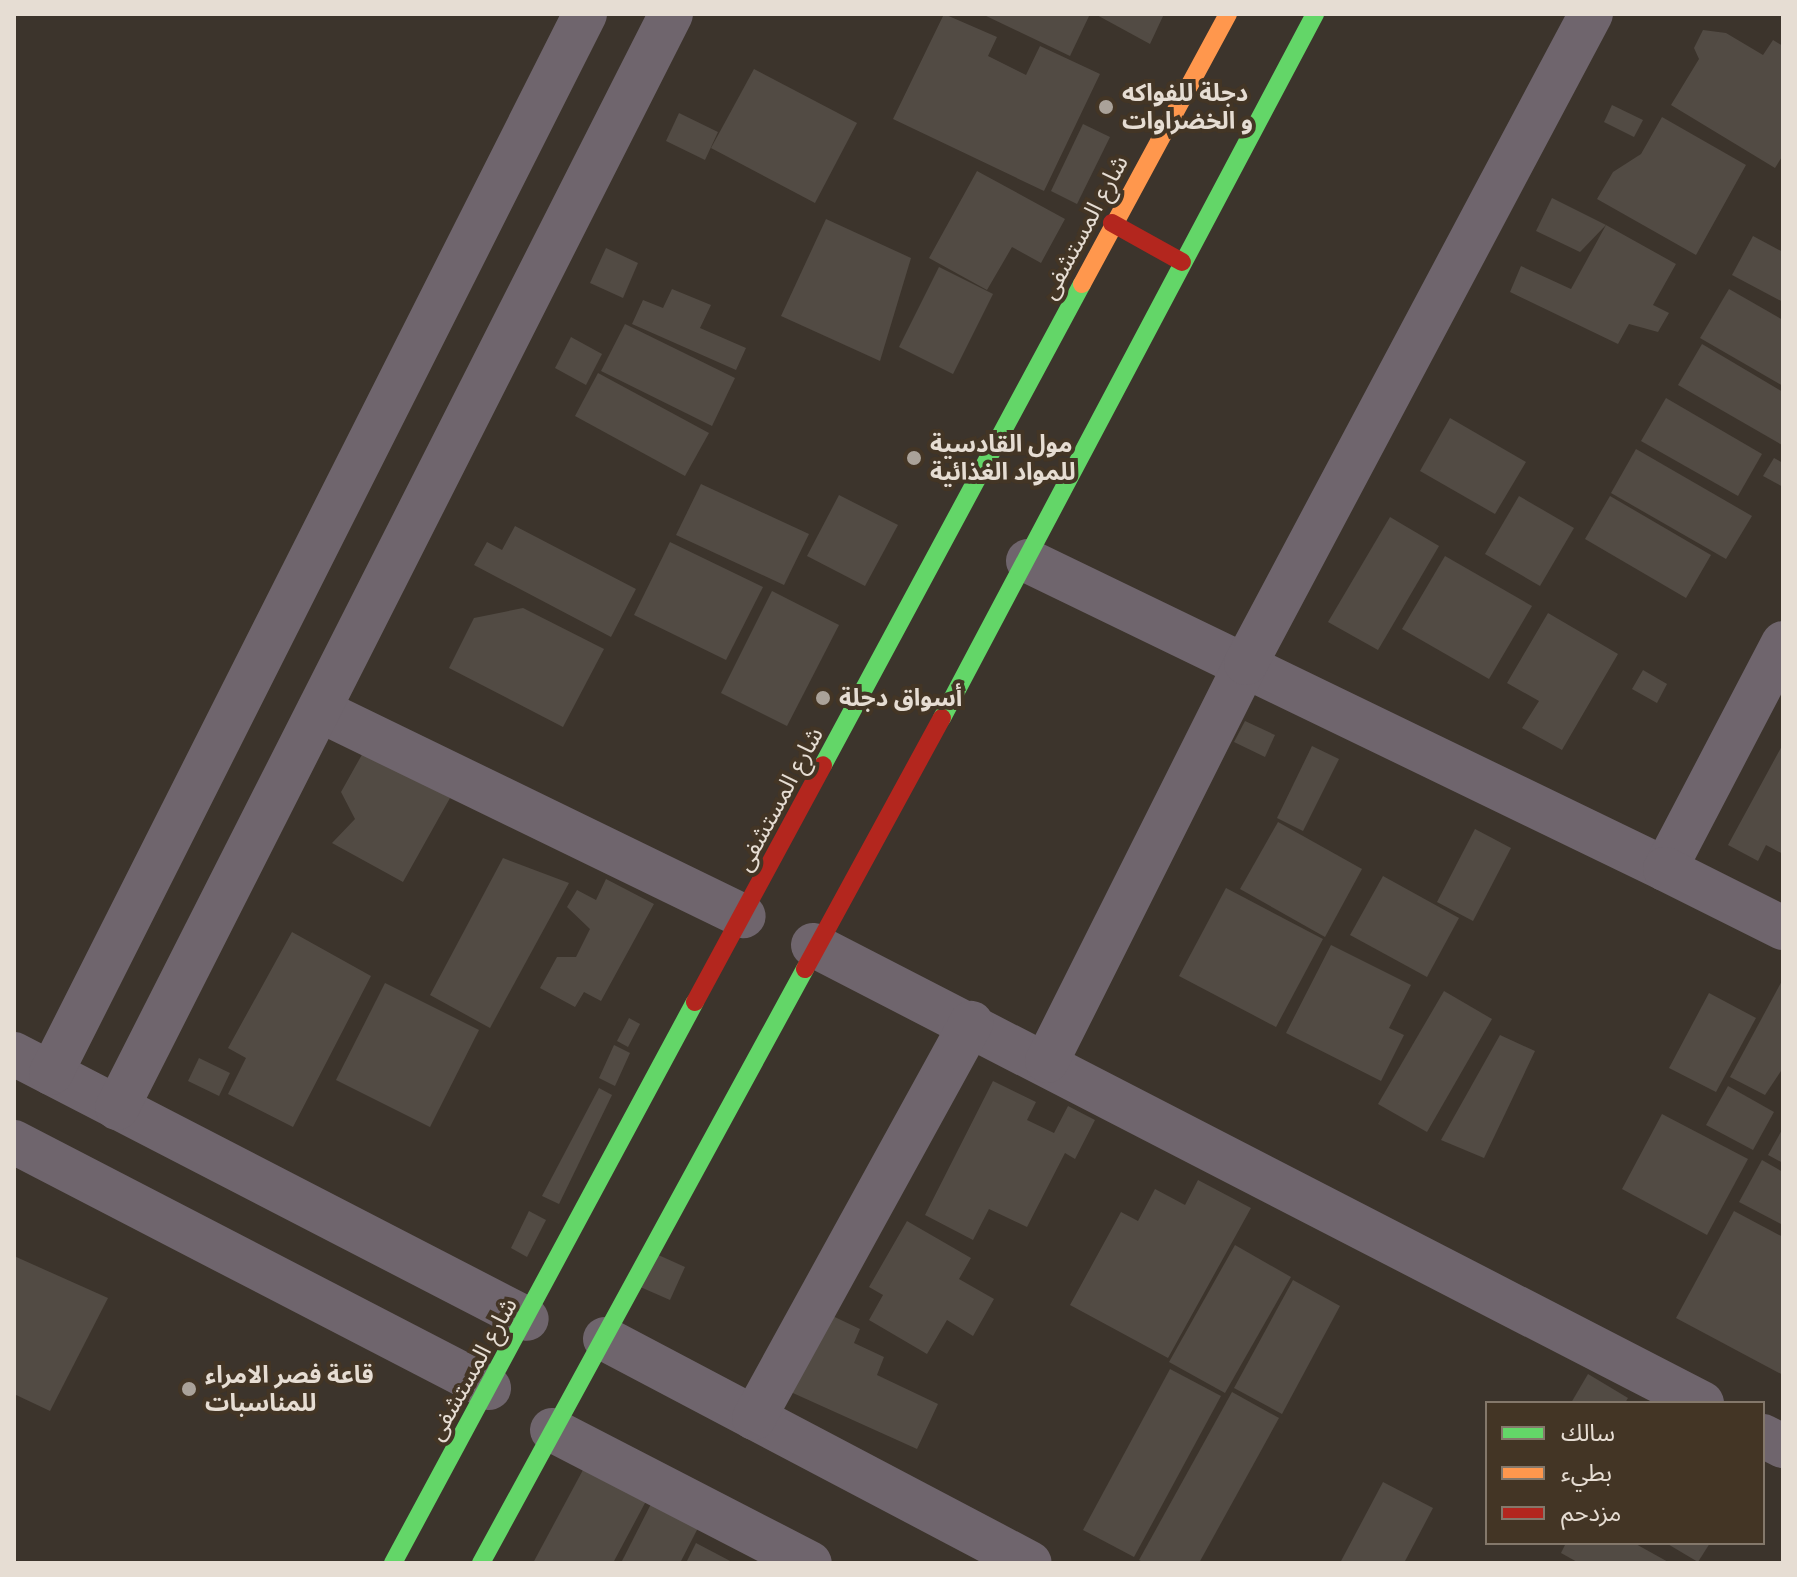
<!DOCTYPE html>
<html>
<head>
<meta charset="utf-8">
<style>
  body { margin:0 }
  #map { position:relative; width:1797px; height:1577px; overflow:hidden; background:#3c342c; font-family:Inter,"Noto Sans Arabic",sans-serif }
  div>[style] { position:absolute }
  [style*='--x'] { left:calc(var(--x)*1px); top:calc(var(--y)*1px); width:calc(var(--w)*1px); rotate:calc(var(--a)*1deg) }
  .building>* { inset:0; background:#524b44 }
  .street>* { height:44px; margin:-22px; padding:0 22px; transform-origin:22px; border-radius:22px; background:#6f656d }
  .fast>* { height:18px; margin:-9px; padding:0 9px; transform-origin:9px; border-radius:9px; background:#63d668 }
  .slow>* { height:18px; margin:-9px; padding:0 9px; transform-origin:9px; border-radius:9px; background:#ff974d }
  .jam>* { height:18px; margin:-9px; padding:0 9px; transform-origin:9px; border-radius:9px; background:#b3261e }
  .dots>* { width:22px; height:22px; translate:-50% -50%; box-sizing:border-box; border:4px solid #433525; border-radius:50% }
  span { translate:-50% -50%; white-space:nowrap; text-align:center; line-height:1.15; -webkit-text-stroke:8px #433525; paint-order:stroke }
  .poi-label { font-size:24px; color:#e6ddd3; font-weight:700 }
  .left { translate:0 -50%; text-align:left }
  .street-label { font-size:24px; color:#e6ddd3 }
  .frame { position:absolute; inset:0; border:16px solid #e6ddd3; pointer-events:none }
  .legend { position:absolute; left:1485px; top:1401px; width:280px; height:144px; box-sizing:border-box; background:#433525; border:2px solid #84786b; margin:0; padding:10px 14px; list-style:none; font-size:24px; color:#e6ddd3 }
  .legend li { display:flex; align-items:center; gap:16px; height:40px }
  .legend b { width:40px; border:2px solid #84786b }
</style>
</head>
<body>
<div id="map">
  <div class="building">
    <div style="clip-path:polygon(944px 14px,997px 37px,988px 56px,1026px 75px,1040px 46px,1100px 74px,1044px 191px,893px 119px)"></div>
    <div style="clip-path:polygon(982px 14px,1090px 14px,1070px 56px)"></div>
    <div style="clip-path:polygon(1095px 14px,1164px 14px,1150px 44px)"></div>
    <div style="clip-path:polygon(1703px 30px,1726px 33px,1763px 55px,1773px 40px,1783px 46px,1783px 155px,1775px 168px,1671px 105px,1699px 59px,1694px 48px)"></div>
    <div style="clip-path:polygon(754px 69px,857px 123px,815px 203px,711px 148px)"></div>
    <div style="clip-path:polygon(1612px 105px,1643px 120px,1634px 137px,1604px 122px)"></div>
    <div style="clip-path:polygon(679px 113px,718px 132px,705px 160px,666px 141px)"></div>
    <div style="clip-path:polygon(1662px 117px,1746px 165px,1696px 255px,1597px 199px,1613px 172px,1641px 154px)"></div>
    <div style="clip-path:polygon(1083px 124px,1110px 137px,1077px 204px,1051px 191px)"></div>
    <div style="clip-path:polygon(977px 171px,1065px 219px,1041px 263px,1012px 247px,987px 290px,929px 258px)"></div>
    <div style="clip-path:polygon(1552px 198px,1606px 225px,1580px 252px,1536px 231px)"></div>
    <div style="clip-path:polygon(826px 219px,911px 258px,880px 361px,781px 316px)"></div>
    <div style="clip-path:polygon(1606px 225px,1676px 264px,1653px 305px,1669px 313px,1658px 332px,1629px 324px,1618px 344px,1510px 292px,1521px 266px,1571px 289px)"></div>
    <div style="clip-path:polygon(1753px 236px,1783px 252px,1783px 302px,1732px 275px)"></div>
    <div style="clip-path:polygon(606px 248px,638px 263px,623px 298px,590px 283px)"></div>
    <div style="clip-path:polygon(939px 267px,993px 294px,953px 374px,899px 347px)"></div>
    <div style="clip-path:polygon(672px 289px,711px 305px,700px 328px,746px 348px,736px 370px,632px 324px,643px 300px,663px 308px)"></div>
    <div style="clip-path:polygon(1729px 289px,1783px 320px,1783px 386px,1700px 338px)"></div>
    <div style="clip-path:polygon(625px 324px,735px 378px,712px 426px,601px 371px)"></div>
    <div style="clip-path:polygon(571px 337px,602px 354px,586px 385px,555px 368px)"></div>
    <div style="clip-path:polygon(1702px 344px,1783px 392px,1782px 445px,1678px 385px)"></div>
    <div style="clip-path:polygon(598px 373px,709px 433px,685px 476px,575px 416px)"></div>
    <div style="clip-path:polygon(1666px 398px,1762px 454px,1738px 496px,1641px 441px)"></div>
    <div style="clip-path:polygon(1450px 418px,1526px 462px,1495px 514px,1420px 471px)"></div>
    <div style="clip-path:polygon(1636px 449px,1752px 516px,1726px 559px,1611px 493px)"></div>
    <div style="clip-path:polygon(1774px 458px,1783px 463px,1783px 487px,1763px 476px)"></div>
    <div style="clip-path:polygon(701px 484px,809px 534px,784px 585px,676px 535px)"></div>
    <div style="clip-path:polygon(839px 495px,898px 525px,865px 586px,807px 556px)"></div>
    <div style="clip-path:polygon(1519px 496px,1574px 528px,1540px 586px,1485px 554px)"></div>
    <div style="clip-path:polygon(1610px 496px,1711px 555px,1686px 598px,1585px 539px)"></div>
    <div style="clip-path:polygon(1390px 517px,1439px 546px,1378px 650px,1328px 622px)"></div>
    <div style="clip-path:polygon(515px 526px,636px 589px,611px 637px,474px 565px,487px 542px,502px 550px)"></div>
    <div style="clip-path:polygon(670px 542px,763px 587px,726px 660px,634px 615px)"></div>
    <div style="clip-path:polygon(1445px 556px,1532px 606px,1489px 679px,1402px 629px)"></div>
    <div style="clip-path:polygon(772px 591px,839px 625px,787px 726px,721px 693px)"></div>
    <div style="clip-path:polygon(523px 608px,604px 649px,563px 727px,449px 668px,474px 618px)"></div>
    <div style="clip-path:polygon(1548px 613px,1618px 654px,1562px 750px,1522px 728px,1539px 701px,1507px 683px)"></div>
    <div style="clip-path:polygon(1643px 670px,1667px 684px,1657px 703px,1632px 689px)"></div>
    <div style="clip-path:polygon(1245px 721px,1275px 735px,1265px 757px,1234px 742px)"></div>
    <div style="clip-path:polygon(1783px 744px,1783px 854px,1766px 845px,1758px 861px,1728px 845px)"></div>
    <div style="clip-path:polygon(1312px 746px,1339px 759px,1303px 831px,1277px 818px)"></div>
    <div style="clip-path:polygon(364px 751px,450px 798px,403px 882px,332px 843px,355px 819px,341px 792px)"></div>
    <div style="clip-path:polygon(1278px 822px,1362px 869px,1325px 937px,1240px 889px)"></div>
    <div style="clip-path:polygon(1475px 829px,1511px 848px,1473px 921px,1437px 902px)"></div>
    <div style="clip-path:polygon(503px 858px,569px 883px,490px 1028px,430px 995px)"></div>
    <div style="clip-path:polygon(1383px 876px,1459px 918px,1427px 977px,1350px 935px)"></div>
    <div style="clip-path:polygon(606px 879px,654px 904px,601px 1001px,584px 992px,575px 1007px,540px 988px,557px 957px,576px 957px,590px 929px,567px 907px,577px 890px,596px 900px)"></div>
    <div style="clip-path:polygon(1226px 888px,1323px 939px,1276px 1027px,1179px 976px)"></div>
    <div style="clip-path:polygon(292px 932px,371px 976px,293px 1127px,228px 1094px,246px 1058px,228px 1048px)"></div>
    <div style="clip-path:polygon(1331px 945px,1411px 985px,1389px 1028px,1404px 1035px,1381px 1081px,1286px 1033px)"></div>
    <div style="clip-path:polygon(1783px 979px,1783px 1068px,1765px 1095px,1730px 1077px)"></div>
    <div style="clip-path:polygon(385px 983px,479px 1030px,430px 1127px,336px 1080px)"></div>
    <div style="clip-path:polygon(1444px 991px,1492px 1019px,1427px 1132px,1378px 1104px)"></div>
    <div style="clip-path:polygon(1709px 993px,1756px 1018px,1716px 1092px,1669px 1068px)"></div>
    <div style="clip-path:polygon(629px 1018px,640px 1024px,628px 1047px,617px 1041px)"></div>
    <div style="clip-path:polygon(1500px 1035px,1535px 1051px,1484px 1158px,1441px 1140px)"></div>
    <div style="clip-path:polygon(614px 1045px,630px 1053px,615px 1086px,599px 1078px)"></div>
    <div style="clip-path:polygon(199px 1058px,230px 1073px,219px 1096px,188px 1081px)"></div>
    <div style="clip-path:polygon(993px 1081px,1036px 1102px,1027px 1120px,1054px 1133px,1068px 1106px,1095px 1120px,1075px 1159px,1065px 1153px,1027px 1227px,989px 1209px,973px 1240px,925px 1215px)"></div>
    <div style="clip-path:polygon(1728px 1086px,1774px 1112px,1753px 1150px,1706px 1125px)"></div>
    <div style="clip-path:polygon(599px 1088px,612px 1095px,559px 1204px,542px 1196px)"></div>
    <div style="clip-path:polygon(1662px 1114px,1748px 1159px,1707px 1235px,1622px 1189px)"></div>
    <div style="clip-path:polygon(1783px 1128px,1783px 1163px,1768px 1155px)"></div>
    <div style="clip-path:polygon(1762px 1160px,1783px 1172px,1783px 1225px,1739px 1202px)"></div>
    <div style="clip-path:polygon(1198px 1180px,1251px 1208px,1168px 1358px,1070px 1305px,1121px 1212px,1138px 1221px,1155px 1189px,1185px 1205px)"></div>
    <div style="clip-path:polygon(529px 1211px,546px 1220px,527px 1257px,511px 1248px)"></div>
    <div style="clip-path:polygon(1734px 1211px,1783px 1237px,1783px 1375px,1676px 1318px)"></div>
    <div style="clip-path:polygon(907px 1221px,971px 1258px,959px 1279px,994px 1299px,973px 1336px,947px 1320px,927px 1354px,869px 1320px,883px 1295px,869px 1287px)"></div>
    <div style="clip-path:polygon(1235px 1245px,1291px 1277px,1225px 1393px,1169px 1362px)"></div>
    <div style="clip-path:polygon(654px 1253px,685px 1267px,670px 1300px,638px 1286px)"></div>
    <div style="clip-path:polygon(14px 1256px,108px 1298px,50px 1411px,14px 1394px)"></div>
    <div style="clip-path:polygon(1293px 1280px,1340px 1306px,1282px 1414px,1234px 1388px)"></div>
    <div style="clip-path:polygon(820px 1310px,860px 1329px,854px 1343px,884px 1357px,877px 1375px,938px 1404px,917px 1449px,784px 1389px)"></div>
    <div style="clip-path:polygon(1170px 1369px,1221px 1396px,1134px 1557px,1083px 1530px)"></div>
    <div style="clip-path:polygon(1588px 1374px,1628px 1398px,1625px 1403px,1571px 1403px)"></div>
    <div style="clip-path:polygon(1232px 1392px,1279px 1418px,1199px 1563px,1145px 1563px,1139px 1560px)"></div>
    <div style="clip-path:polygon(591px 1455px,653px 1488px,613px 1563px,533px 1563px)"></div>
    <div style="clip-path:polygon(1383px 1482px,1433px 1508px,1404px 1563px,1340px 1563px)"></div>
    <div style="clip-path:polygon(652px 1502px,699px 1526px,680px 1563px,621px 1563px)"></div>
    <div style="clip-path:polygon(696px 1543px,734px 1563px,686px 1563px)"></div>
    <div style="clip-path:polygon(1566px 1543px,1634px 1543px,1670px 1563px,1579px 1563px,1561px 1553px)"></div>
    <div style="clip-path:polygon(1666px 1543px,1710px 1543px,1698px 1562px)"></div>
  </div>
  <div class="street">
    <div style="--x:1028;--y:561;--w:708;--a:25.8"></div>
    <div style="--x:1665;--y:869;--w:255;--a:-62.4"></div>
    <div style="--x:319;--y:710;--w:472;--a:25.9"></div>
    <div style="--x:1665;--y:869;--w:132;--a:26.6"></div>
    <div style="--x:813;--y:945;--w:1000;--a:27.26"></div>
    <div style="--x:14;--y:1054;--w:577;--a:27.32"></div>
    <div style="--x:1047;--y:1061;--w:445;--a:-63.4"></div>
    <div style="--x:1246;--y:663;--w:735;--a:-62.01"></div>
    <div style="--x:51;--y:1073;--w:1186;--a:-63.24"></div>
    <div style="--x:117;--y:1108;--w:1226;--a:-63.14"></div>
    <div style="--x:14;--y:1142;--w:535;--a:27.38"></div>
    <div style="--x:605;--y:1339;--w:480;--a:27.8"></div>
    <div style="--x:754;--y:1418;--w:451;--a:-61.2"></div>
    <div style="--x:552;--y:1430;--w:290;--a:27.3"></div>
    <div style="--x:1763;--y:1436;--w:22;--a:27"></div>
  </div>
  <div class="fast">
    <div style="--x:942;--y:718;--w:797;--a:-62.08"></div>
    <div style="--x:823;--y:765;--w:546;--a:-61.7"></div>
    <div style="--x:393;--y:1563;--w:637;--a:-61.71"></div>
    <div style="--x:481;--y:1563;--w:677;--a:-61.39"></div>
  </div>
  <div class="slow">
    <div style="--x:1082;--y:284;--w:307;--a:-61.6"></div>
  </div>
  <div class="jam">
    <div style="--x:1112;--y:223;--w:80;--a:29.1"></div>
    <div style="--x:805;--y:969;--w:286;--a:-61.4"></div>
    <div style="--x:695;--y:1002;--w:269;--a:-61.6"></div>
  </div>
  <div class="dots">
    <div style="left:1106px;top:107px;background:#aaa299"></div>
    <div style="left:914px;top:458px;background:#aaa299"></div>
    <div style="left:823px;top:698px;background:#aaa299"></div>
    <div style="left:189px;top:1389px;background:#aaa299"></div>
  </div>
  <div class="poi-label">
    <span class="left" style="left:1122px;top:107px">دجلة للفواكه<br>و الخضراوات</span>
    <span class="left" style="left:930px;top:458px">مول القادسية<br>للمواد الغذائية</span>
    <span class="left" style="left:839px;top:698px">أسواق دجلة</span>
    <span class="left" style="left:205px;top:1389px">قاعة فصر الامراء<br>للمناسبات</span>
  </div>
  <div class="street-label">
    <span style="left:1084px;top:227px;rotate:-62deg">شارع المستشفى</span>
    <span style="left:779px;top:799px;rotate:-62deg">شارع المستشفى</span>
    <span style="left:472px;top:1369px;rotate:-61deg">شارع المستشفى</span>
  </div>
  <div class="frame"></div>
  <ul class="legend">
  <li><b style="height:10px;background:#63d668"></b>سالك</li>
  <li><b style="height:10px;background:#ff974d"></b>بطيء</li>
  <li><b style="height:10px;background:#b3261e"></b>مزدحم</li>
  </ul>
</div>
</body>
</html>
